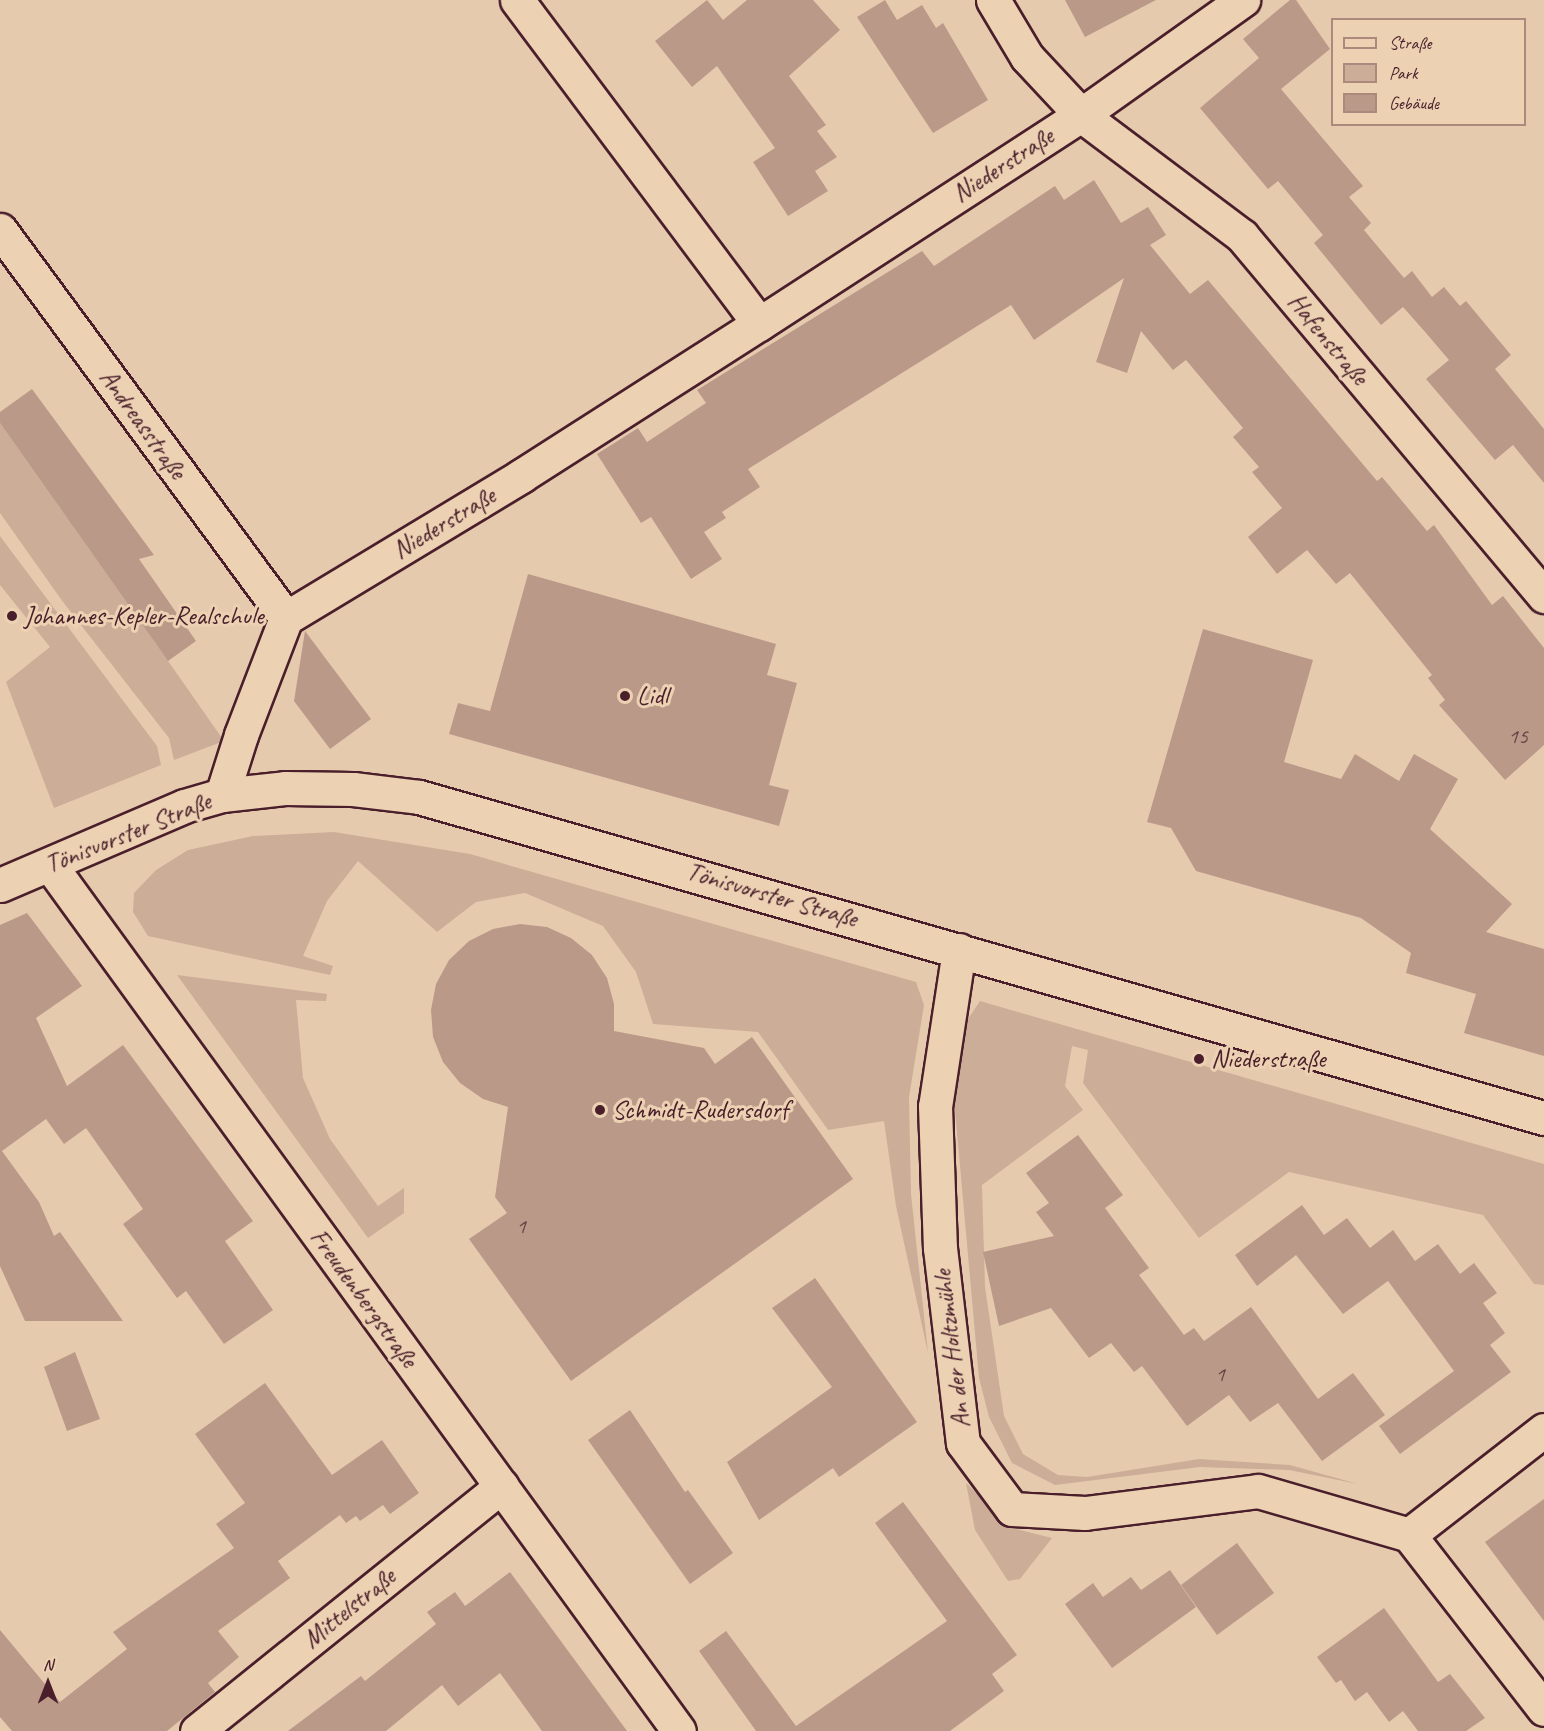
<!DOCTYPE html>
<html>
<head>
<meta charset="utf-8">
<style>
  body { margin:0 }
  #map { position:relative; width:1544px; height:1731px; overflow:hidden; background:#e6caae; font-family:Caveat,sans-serif }
  div>[style] { position:absolute }
  [style*='--x'] { left:calc(var(--x)*1px); top:calc(var(--y)*1px); width:calc(var(--w)*1px); rotate:calc(var(--a)*1deg) }
  .green>* { inset:0; background:#ccad98 }
  .building>* { inset:0; background:#ba9989 }
  .roads { filter:drop-shadow(2px 0 #4a1f2b) drop-shadow(-2px 0 #4a1f2b) drop-shadow(0 2px #4a1f2b) drop-shadow(0 -2px #4a1f2b) }
  .minor>* { height:33px; margin:-16.5px; padding:0 16.5px; transform-origin:16.5px; border-radius:16.5px; background:#ecd1b3 }
  .major>* { height:33px; margin:-16.5px; padding:0 16.5px; transform-origin:16.5px; border-radius:16.5px; background:#ecd1b3 }
  .dots>* { width:16px; height:16px; translate:-50% -50%; box-sizing:border-box; border:3px solid #ecd1b3; border-radius:50% }
  span { translate:-50% -50%; white-space:nowrap; text-align:center; line-height:1.15; -webkit-text-stroke:6px #ecd1b3; paint-order:stroke }
  .number-label { font-size:22px; color:#663e42 }
  .number-label span { -webkit-text-stroke-width:0 }
  .street-label { font-size:26px; color:#4a1f2b }
  .poi-label { font-size:26px; color:#4a1f2b }
  .left { translate:0 -50%; text-align:left }
  .legend { position:absolute; left:1331px; top:18px; width:195px; height:108px; box-sizing:border-box; background:#ecd1b3; border:2px solid #ab8a7d; margin:0; padding:8px 10px; list-style:none; font-size:18px; color:#4a1f2b }
  .legend li { display:flex; align-items:center; gap:12px; height:30px }
  .legend b { width:30px; border:2px solid #ab8a7d }
  .north { position:absolute; left:18px; top:1653px; width:60px; height:60px; -webkit-text-stroke:4px #ecd1b3; paint-order:stroke; rotate:0deg; font-size:16px; font-weight:700; line-height:24px; text-align:center; color:#4a1f2b }
  .north::after { content:''; display:block; margin:auto; width:21px; height:27px; background:#4a1f2b; clip-path:polygon(50% 0,100% 100%,50% 72%,0 100%) }
</style>
</head>
<body>
<div id="map">
  <div class="green">
    <div style="clip-path:polygon(0 423px,180px 678px,224px 741px,174px 760px,169px 738px,63px 602px,0 513px)"></div>
    <div style="clip-path:polygon(0 536px,157px 746px,161px 765px,54px 808px,6px 682px,50px 647px,0 585px)"></div>
    <div style="clip-path:polygon(334px 832px,470px 854px,916px 982px,924px 1005px,909px 1097px,911px 1194px,928px 1353px,896px 1206px,884px 1121px,828px 1130px,758px 1032px,653px 1024px,636px 972px,603px 926px,525px 893px,476px 902px,437px 932px,358px 861px,327px 901px,303px 956px,333px 966px,330px 975px,148px 936px,133px 912px,134px 893px,156px 870px,188px 850px,253px 836px)"></div>
    <div style="clip-path:polygon(177px 975px,327px 994px,326px 1001px,296px 1000px,303px 1078px,330px 1139px,378px 1206px,404px 1188px,404px 1213px,368px 1238px)"></div>
    <div style="clip-path:polygon(980px 1001px,1544px 1164px,1544px 1285px,1534px 1284px,1483px 1215px,1289px 1172px,1199px 1238px,1083px 1083px,1088px 1050px,1072px 1046px,1065px 1086px,1083px 1110px,982px 1185px,985px 1287px,1004px 1416px,1023px 1454px,1058px 1475px,1087px 1477px,1199px 1459px,1290px 1465px,1358px 1484px,1289px 1470px,1200px 1467px,1055px 1485px,1012px 1463px,989px 1417px,979px 1378px,954px 1099px,968px 1019px)"></div>
    <div style="clip-path:polygon(966px 1483px,1012px 1528px,1052px 1538px,1020px 1579px,1008px 1581px,975px 1530px)"></div>
  </div>
  <div class="building">
    <div style="clip-path:polygon(707px 0,723px 20px,747px 0,813px 0,840px 30px,789px 76px,826px 125px,817px 131px,837px 157px,815px 171px,828px 191px,788px 216px,753px 162px,775px 148px,717px 66px,692px 87px,655px 41px)"></div>
    <div style="clip-path:polygon(885px 0,897px 20px,922px 5px,936px 28px,943px 23px,988px 100px,933px 133px,857px 17px)"></div>
    <div style="clip-path:polygon(1065px 0,1156px 0,1085px 37px)"></div>
    <div style="clip-path:polygon(1290px 0,1296px 0,1330px 49px,1281px 89px,1363px 186px,1349px 197px,1371px 223px,1364px 230px,1404px 278px,1412px 271px,1432px 297px,1444px 287px,1460px 306px,1466px 301px,1511px 355px,1495px 369px,1544px 429px,1544px 483px,1513px 445px,1495px 460px,1426px 379px,1449px 360px,1426px 333px,1403px 307px,1381px 325px,1314px 243px,1323px 235px,1278px 181px,1268px 189px,1200px 108px,1259px 58px,1243px 39px)"></div>
    <div style="clip-path:polygon(1094px 180px,1121px 223px,1148px 207px,1166px 235px,1150px 245px,1190px 294px,1208px 280px,1377px 481px,1382px 477px,1427px 531px,1434px 525px,1492px 605px,1503px 596px,1544px 648px,1544px 745px,1505px 780px,1439px 705px,1445px 700px,1428px 678px,1432px 675px,1350px 573px,1336px 584px,1307px 550px,1277px 574px,1248px 537px,1282px 508px,1252px 472px,1259px 467px,1233px 437px,1243px 428px,1186px 360px,1173px 370px,1141px 331px,1127px 373px,1096px 362px,1124px 278px,1034px 340px,1011px 305px,748px 469px,760px 487px,722px 512px,726px 518px,704px 532px,722px 559px,691px 579px,651px 517px,641px 523px,597px 454px,638px 428px,647px 442px,706px 403px,697px 390px,922px 251px,934px 266px,1055px 186px,1064px 200px)"></div>
    <div style="clip-path:polygon(32px 389px,154px 555px,139px 559px,196px 641px,168px 661px,0 423px,0 412px)"></div>
    <div style="clip-path:polygon(528px 574px,776px 644px,767px 675px,797px 683px,769px 785px,789px 790px,779px 826px,449px 734px,458px 703px,490px 711px)"></div>
    <div style="clip-path:polygon(1203px 629px,1313px 660px,1284px 762px,1341px 779px,1355px 754px,1399px 781px,1414px 754px,1458px 779px,1430px 829px,1512px 904px,1486px 932px,1544px 949px,1544px 1056px,1464px 1033px,1476px 994px,1406px 973px,1411px 953px,1361px 918px,1196px 871px,1171px 828px,1147px 822px)"></div>
    <div style="clip-path:polygon(305px 631px,371px 719px,330px 749px,294px 701px)"></div>
    <div style="clip-path:polygon(27px 913px,82px 986px,36px 1018px,67px 1086px,123px 1045px,253px 1221px,225px 1241px,273px 1310px,224px 1344px,186px 1291px,177px 1298px,123px 1224px,143px 1209px,86px 1128px,64px 1144px,46px 1119px,2px 1151px,39px 1202px,54px 1236px,60px 1232px,123px 1321px,25px 1321px,0 1266px,0 925px)"></div>
    <div style="clip-path:polygon(520px 924px,547px 927px,571px 938px,592px 955px,607px 978px,614px 1004px,614px 1031px,704px 1048px,715px 1064px,752px 1037px,853px 1179px,571px 1381px,469px 1239px,507px 1213px,495px 1197px,508px 1107px,483px 1099px,460px 1083px,443px 1062px,433px 1037px,431px 1010px,436px 984px,449px 960px,469px 941px,493px 929px)"></div>
    <div style="clip-path:polygon(1078px 1135px,1123px 1195px,1105px 1208px,1149px 1268px,1139px 1275px,1184px 1335px,1194px 1328px,1204px 1341px,1251px 1307px,1318px 1399px,1353px 1373px,1385px 1415px,1322px 1461px,1278px 1403px,1250px 1422px,1229px 1395px,1187px 1426px,1142px 1366px,1134px 1372px,1111px 1343px,1089px 1358px,1051px 1308px,999px 1326px,983px 1252px,1054px 1236px,1036px 1212px,1049px 1203px,1026px 1173px)"></div>
    <div style="clip-path:polygon(1302px 1205px,1324px 1235px,1347px 1218px,1370px 1248px,1393px 1230px,1415px 1261px,1438px 1244px,1460px 1274px,1474px 1263px,1497px 1293px,1483px 1303px,1505px 1333px,1490px 1345px,1511px 1372px,1400px 1454px,1379px 1426px,1454px 1371px,1388px 1281px,1343px 1314px,1296px 1255px,1257px 1286px,1235px 1255px)"></div>
    <div style="clip-path:polygon(815px 1278px,917px 1422px,839px 1477px,833px 1468px,759px 1520px,727px 1462px,832px 1387px,772px 1308px)"></div>
    <div style="clip-path:polygon(75px 1352px,100px 1419px,67px 1431px,44px 1367px)"></div>
    <div style="clip-path:polygon(265px 1383px,332px 1475px,382px 1440px,419px 1493px,390px 1514px,383px 1505px,360px 1521px,356px 1516px,346px 1523px,340px 1515px,278px 1561px,290px 1578px,218px 1631px,239px 1657px,208px 1683px,215px 1692px,167px 1731px,12px 1731px,0 1717px,0 1630px,60px 1702px,127px 1649px,113px 1632px,234px 1548px,216px 1524px,245px 1503px,195px 1434px)"></div>
    <div style="clip-path:polygon(630px 1410px,685px 1492px,688px 1490px,733px 1553px,690px 1584px,588px 1440px)"></div>
    <div style="clip-path:polygon(1544px 1499px,1544px 1621px,1485px 1542px)"></div>
    <div style="clip-path:polygon(903px 1502px,1017px 1655px,992px 1674px,1004px 1691px,950px 1731px,756px 1731px,699px 1651px,726px 1631px,796px 1726px,947px 1621px,875px 1523px)"></div>
    <div style="clip-path:polygon(1237px 1543px,1274px 1593px,1217px 1635px,1181px 1585px)"></div>
    <div style="clip-path:polygon(1170px 1570px,1196px 1607px,1112px 1668px,1065px 1604px,1093px 1583px,1103px 1597px,1131px 1577px,1141px 1590px)"></div>
    <div style="clip-path:polygon(510px 1572px,627px 1731px,542px 1731px,500px 1673px,458px 1706px,442px 1685px,386px 1731px,288px 1731px,361px 1676px,365px 1681px,436px 1624px,427px 1612px,455px 1592px,465px 1606px)"></div>
    <div style="clip-path:polygon(1384px 1608px,1438px 1682px,1450px 1674px,1485px 1718px,1466px 1731px,1418px 1731px,1403px 1711px,1389px 1722px,1367px 1692px,1355px 1701px,1341px 1680px,1336px 1683px,1317px 1657px)"></div>
  </div>
  <div class="roads">
    <div class="minor">
      <div style="--x:517;--y:0;--w:404;--a:53.2"></div>
      <div style="--x:993;--y:0;--w:66;--a:59.2"></div>
      <div style="--x:1027;--y:57;--w:79;--a:47"></div>
      <div style="--x:1081;--y:115;--w:201;--a:36.9"></div>
      <div style="--x:1242;--y:236;--w:470;--a:50"></div>
      <div style="--x:0;--y:230;--w:482;--a:53.6"></div>
      <div style="--x:222;--y:795;--w:63;--a:-72.4"></div>
      <div style="--x:241;--y:735;--w:125;--a:-69"></div>
      <div style="--x:286;--y:618;--w:275;--a:-31.1"></div>
      <div style="--x:521;--y:476;--w:282;--a:-32.6"></div>
      <div style="--x:759;--y:324;--w:384;--a:-33"></div>
      <div style="--x:1081;--y:115;--w:199;--a:-35.4"></div>
      <div style="--x:50;--y:865;--w:1070;--a:54.01"></div>
      <div style="--x:959;--y:950;--w:158;--a:98.7"></div>
      <div style="--x:935;--y:1106;--w:142;--a:88"></div>
      <div style="--x:940;--y:1248;--w:196;--a:83.3"></div>
      <div style="--x:963;--y:1443;--w:82;--a:53.4"></div>
      <div style="--x:1012;--y:1509;--w:73;--a:3.1"></div>
      <div style="--x:1085;--y:1513;--w:174;--a:-7.2"></div>
      <div style="--x:1258;--y:1491;--w:157;--a:16.2"></div>
      <div style="--x:1409;--y:1535;--w:220;--a:52.2"></div>
      <div style="--x:1409;--y:1535;--w:171;--a:-37.9"></div>
      <div style="--x:197;--y:1731;--w:391;--a:-38.8"></div>
    </div>
    <div class="major">
      <div style="--x:0;--y:885;--w:200;--a:-23.2"></div>
      <div style="--x:184;--y:806;--w:40;--a:-16"></div>
      <div style="--x:222;--y:795;--w:63;--a:-6.3"></div>
      <div style="--x:285;--y:788;--w:68;--a:0.8"></div>
      <div style="--x:353;--y:789;--w:66;--a:6.9"></div>
      <div style="--x:419;--y:797;--w:1170;--a:15.93"></div>
    </div>
  </div>
  <div class="dots">
    <div style="left:12px;top:616px;background:#4a1f2b"></div>
    <div style="left:625px;top:696px;background:#4a1f2b"></div>
    <div style="left:1199px;top:1059px;background:#4a1f2b"></div>
    <div style="left:600px;top:1110px;background:#4a1f2b"></div>
  </div>
  <div class="number-label">
    <span style="left:1518px;top:737px">15</span>
    <span style="left:521px;top:1227px">1</span>
    <span style="left:1220px;top:1375px">1</span>
  </div>
  <div class="street-label">
    <span style="left:1003px;top:165px;rotate:-33deg">Niederstraße</span>
    <span style="left:1328px;top:339px;rotate:50deg">Hafenstraße</span>
    <span style="left:143px;top:424px;rotate:54deg">Andreasstraße</span>
    <span style="left:444px;top:523px;rotate:-31deg">Niederstraße</span>
    <span style="left:128px;top:833px;rotate:-22deg">Tönisvorster Straße</span>
    <span style="left:772px;top:895px;rotate:16deg">Tönisvorster Straße</span>
    <span style="left:364px;top:1298px;rotate:54deg">Freudenbergstraße</span>
    <span style="left:952px;top:1349px;rotate:-97deg">An der Holtzmühle</span>
    <span style="left:349px;top:1608px;rotate:-39deg">Mittelstraße</span>
  </div>
  <div class="poi-label">
    <span class="left" style="left:24px;top:616px">Johannes-Kepler-Realschule</span>
    <span class="left" style="left:637px;top:696px">Lidl</span>
    <span class="left" style="left:1211px;top:1059px">Niederstraße</span>
    <span class="left" style="left:612px;top:1110px">Schmidt-Rudersdorf</span>
  </div>
  <ul class="legend">
  <li><b style="height:8px;background:#ecd1b3"></b>Straße</li>
  <li><b style="height:16px;background:#ccad98"></b>Park</li>
  <li><b style="height:16px;background:#ba9989"></b>Gebäude</li>
  </ul>
  <div class="north">N</div>
</div>
</body>
</html>
